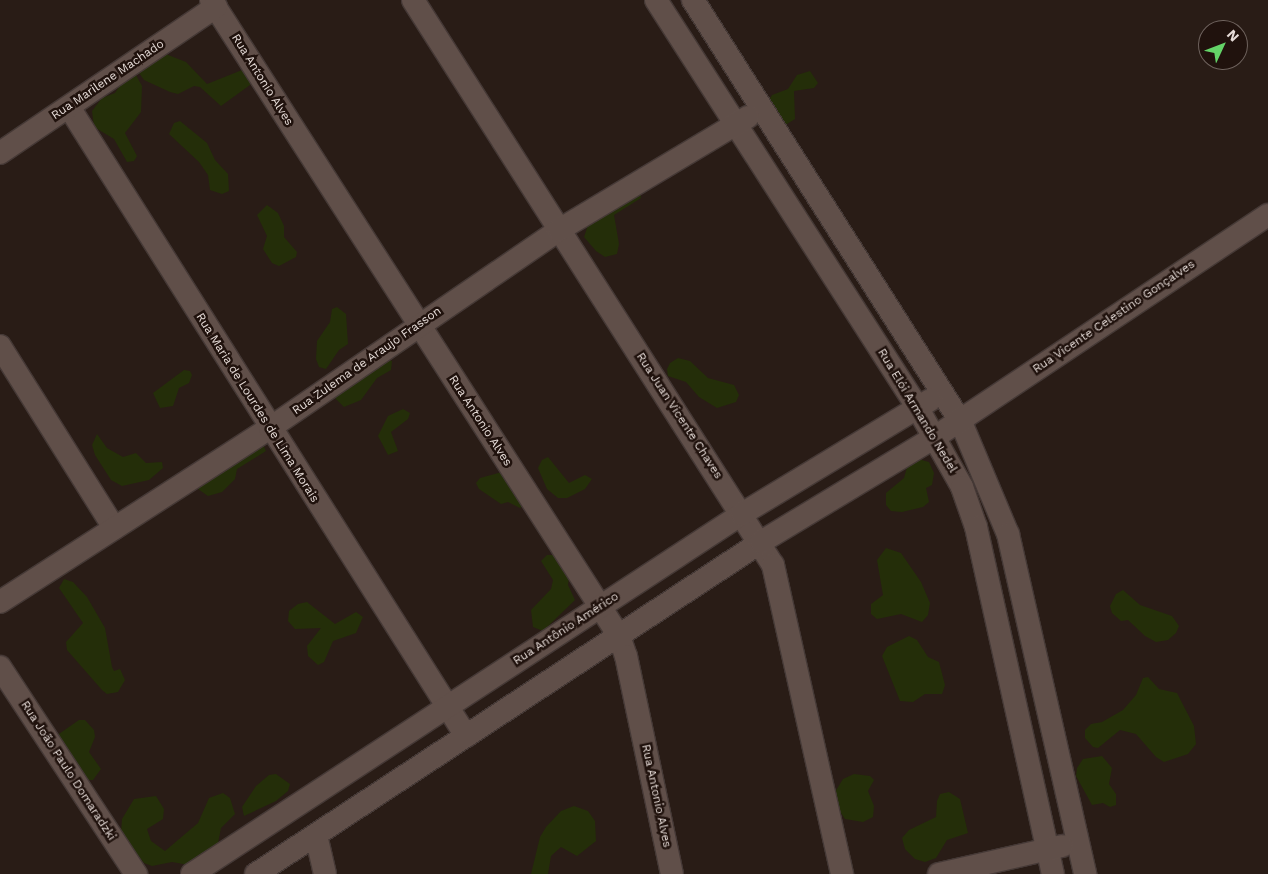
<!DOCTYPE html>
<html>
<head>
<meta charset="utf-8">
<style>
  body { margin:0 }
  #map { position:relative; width:1268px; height:874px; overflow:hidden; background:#291c16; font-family:"Work Sans",sans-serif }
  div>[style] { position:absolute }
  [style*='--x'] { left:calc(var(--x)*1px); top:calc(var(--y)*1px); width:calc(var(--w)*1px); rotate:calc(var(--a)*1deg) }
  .green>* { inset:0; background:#242e09 }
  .roads { filter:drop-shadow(1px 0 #453936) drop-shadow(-1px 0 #453936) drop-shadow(0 1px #453936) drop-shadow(0 -1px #453936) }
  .minor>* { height:22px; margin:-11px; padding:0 11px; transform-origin:11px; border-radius:11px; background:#604f49 }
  span { translate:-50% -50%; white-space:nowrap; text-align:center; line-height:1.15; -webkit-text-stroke:5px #20120d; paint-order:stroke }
  .street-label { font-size:12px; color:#e6dcd8 }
  .north { position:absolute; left:1198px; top:20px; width:50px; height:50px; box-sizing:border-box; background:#20120d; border:1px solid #6f635e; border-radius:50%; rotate:47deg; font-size:14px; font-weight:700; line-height:20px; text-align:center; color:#e6dcd8 }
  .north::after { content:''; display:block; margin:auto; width:18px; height:22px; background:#64d468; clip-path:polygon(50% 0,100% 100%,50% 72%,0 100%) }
</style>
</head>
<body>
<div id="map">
  <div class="green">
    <div style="clip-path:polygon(158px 51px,186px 62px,207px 84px,242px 70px,250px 79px,250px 85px,221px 106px,200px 87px,194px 86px,178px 94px,170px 92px,144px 80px,139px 73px)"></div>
    <div style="clip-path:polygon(810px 71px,818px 83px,814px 88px,794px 91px,795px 119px,787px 124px,777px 122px,766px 105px,772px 95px,788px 89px,797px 75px)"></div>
    <div style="clip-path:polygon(136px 75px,142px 86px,141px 112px,125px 133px,137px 156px,134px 161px,127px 162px,114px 139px,94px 127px,92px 111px,102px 98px,115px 93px,126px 76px)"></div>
    <div style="clip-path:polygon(180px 121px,207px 143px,215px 160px,228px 174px,229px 191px,222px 194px,210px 190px,208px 175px,199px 162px,169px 134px,174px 123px)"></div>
    <div style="clip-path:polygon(640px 191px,641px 198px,614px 215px,619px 244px,617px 254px,605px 257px,596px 251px,584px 237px,589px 222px)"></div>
    <div style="clip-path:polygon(267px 205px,278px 213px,284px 226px,284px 237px,297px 252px,296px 257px,279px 266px,272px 263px,263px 249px,267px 236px,257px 215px)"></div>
    <div style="clip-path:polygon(337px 307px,346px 314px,348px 344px,339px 350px,326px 369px,319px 367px,316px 359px,317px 341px,330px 322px,332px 309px)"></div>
    <div style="clip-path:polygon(386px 358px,392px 361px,391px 370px,377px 378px,361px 400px,344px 407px,334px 397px)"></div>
    <div style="clip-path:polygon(678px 358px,690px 361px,708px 378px,734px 385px,739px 395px,736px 402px,717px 408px,699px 397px,686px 382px,668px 376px,667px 369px,670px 363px)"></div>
    <div style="clip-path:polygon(184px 370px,190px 371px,192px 375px,189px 383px,179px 388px,173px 406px,160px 408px,153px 393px)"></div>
    <div style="clip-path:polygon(403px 409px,410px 413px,408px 419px,391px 432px,398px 451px,388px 455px,378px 436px,388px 416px)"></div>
    <div style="clip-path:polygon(97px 434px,107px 448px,123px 457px,136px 453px,146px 463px,162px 462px,163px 468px,149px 480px,122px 486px,111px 480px,95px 455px,92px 445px)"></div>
    <div style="clip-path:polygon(262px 442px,266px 451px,237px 469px,235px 479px,222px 492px,208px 496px,198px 489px,198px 481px)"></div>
    <div style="clip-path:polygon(548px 457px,569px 483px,585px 475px,592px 479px,585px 489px,567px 498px,558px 498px,547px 489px,538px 468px,542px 460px)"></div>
    <div style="clip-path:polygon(918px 459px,929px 462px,934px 473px,932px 485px,926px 488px,929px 502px,923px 507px,902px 512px,891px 511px,886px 505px,886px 493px,904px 478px,908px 464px)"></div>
    <div style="clip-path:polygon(502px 472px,524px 505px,520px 508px,508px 502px,501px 504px,479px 489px,476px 483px,480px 478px)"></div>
    <div style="clip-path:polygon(886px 548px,901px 553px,921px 582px,930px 603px,928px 615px,922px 622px,901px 614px,877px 619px,871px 614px,871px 604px,883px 595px,877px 560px)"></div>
    <div style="clip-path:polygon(547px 555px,557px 555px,569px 577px,568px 585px,575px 600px,543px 631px,533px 627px,531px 610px,551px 589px,553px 580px,541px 561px)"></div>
    <div style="clip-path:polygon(64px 579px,73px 582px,87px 597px,105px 628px,112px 667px,114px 671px,120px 669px,125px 680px,118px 692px,107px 694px,102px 690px,67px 650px,66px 642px,83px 623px,59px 588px)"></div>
    <div style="clip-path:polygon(1123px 590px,1140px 605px,1172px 616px,1179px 626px,1176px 633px,1168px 640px,1156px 642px,1145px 636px,1128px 620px,1121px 621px,1112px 613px,1110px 606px,1116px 594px)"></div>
    <div style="clip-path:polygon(307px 602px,335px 624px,356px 612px,363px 617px,356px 633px,333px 641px,324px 662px,318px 665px,308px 656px,307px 646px,321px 628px,295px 629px,288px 621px,289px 611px,298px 604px)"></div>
    <div style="clip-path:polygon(909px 636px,917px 640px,928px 657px,939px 662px,945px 685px,942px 694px,925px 694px,913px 702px,900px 701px,882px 656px,887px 647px)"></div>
    <div style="clip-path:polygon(1148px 677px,1159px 689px,1177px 693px,1194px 726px,1196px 744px,1188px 754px,1164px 762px,1156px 757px,1136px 734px,1120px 730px,1098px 748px,1093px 747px,1085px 738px,1085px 730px,1091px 724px,1102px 722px,1123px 710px,1136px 695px,1143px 678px)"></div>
    <div style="clip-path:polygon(79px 720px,85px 720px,94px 730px,95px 737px,89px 752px,101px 769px,93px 780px,87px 780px,56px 736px)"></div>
    <div style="clip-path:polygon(1102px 756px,1112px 768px,1109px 784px,1116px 794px,1116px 805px,1110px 807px,1103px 803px,1092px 805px,1076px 776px,1077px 768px,1083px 759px)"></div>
    <div style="clip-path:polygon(276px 774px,290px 784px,288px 791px,276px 801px,244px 816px,242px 807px,256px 786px,269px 775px)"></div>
    <div style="clip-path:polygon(854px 774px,870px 776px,874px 780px,868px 791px,874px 806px,873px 817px,863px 822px,845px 819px,839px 810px,835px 792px,843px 779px)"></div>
    <div style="clip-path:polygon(949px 792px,960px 799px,968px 833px,947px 840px,936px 858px,925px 862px,915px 859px,905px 849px,902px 838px,909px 830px,936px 817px,937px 801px,940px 794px)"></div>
    <div style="clip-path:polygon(223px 793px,230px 798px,235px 814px,221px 828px,216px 853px,189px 865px,172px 862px,152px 866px,144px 863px,121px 833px,122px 819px,134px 799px,156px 796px,164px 809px,163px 819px,147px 829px,151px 841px,165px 851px,198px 823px,209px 798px)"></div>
    <div style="clip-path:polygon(574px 806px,588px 811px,595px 821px,596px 841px,577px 856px,561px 847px,551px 856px,548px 874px,531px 874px,540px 837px,546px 827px,561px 811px)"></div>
  </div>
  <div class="roads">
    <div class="minor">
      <div style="--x:211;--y:0;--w:756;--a:57.32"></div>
      <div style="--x:619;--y:636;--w:21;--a:71"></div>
      <div style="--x:626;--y:656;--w:223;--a:78.1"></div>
      <div style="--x:413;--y:0;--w:670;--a:57.5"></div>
      <div style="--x:773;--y:565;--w:317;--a:77.4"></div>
      <div style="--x:656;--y:0;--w:483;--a:57.3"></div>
      <div style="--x:917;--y:407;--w:92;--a:60.6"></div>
      <div style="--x:962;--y:487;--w:42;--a:70.7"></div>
      <div style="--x:976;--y:527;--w:355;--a:77.5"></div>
      <div style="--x:693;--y:0;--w:498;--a:57.6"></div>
      <div style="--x:960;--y:420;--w:124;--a:67.2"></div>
      <div style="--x:1008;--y:534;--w:349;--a:77.2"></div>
      <div style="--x:69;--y:107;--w:744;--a:57.74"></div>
      <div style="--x:0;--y:153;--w:261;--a:-34.1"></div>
      <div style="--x:0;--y:346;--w:215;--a:57.9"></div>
      <div style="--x:0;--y:602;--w:321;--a:-32.8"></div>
      <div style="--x:270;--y:428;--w:350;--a:-34.4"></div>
      <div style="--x:559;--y:230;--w:220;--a:-30.9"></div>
      <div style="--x:0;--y:667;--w:248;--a:56.7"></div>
      <div style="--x:316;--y:835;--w:40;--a:77"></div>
      <div style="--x:192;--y:874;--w:657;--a:-33.21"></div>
      <div style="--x:742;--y:514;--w:220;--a:-31.2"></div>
      <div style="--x:256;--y:874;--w:604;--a:-33.32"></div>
      <div style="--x:761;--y:542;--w:203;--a:-31.1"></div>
      <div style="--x:935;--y:437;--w:400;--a:-33.7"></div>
      <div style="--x:939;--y:874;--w:126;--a:-12.8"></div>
    </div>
  </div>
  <div class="street-label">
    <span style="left:108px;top:80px;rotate:-34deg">Rua Marilene Machado</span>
    <span style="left:262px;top:80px;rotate:58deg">Rua Antonio Alves</span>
    <span style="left:1114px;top:317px;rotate:-34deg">Rua Vicente Celestino Gonçalves</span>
    <span style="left:367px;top:361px;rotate:-35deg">Rua Zulema de Araujo Frasson</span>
    <span style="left:257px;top:408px;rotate:58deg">Rua Maria de Lourdes de Lima Morais</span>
    <span style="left:917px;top:411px;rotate:59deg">Rua Elói Armando Nedel</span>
    <span style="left:679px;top:416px;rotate:57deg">Rua Juan Vicente Chaves</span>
    <span style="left:480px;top:421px;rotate:57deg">Rua Antonio Alves</span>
    <span style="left:566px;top:629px;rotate:-33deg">Rua Antônio Américo</span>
    <span style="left:68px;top:771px;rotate:57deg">Rua João Paulo Domaradzki</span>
    <span style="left:656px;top:796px;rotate:78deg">Rua Antonio Alves</span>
  </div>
  <div class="north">N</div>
</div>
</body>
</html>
